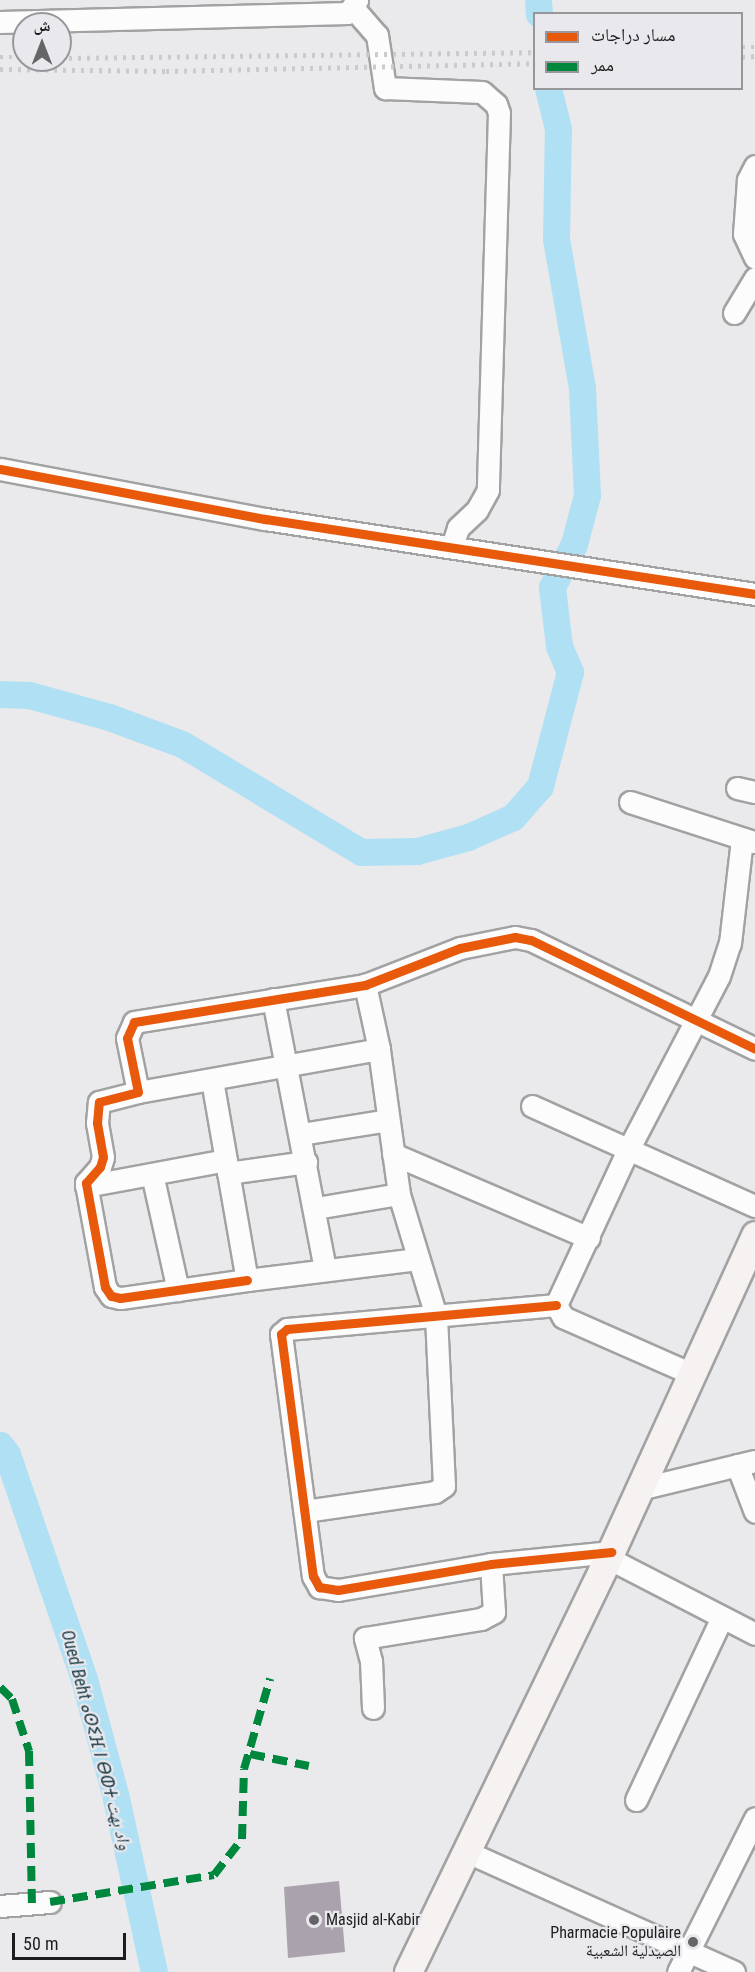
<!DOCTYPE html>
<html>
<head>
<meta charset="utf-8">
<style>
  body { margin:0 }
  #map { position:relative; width:755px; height:1972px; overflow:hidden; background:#eae9ec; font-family:"Roboto Condensed","Noto Naskh Arabic","Noto Sans Tifinagh",sans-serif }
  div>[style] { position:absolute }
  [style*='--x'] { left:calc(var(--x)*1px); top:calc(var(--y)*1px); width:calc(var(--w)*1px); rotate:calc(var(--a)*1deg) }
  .river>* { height:27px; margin:-13.5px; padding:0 13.5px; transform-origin:13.5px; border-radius:13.5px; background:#b0e0f3 }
  .building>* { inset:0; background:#aaa2ac }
  .roads { filter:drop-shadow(2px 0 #a2a2a3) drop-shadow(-2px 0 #a2a2a3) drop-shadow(0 2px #a2a2a3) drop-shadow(0 -2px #a2a2a3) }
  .minor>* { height:21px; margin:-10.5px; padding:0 10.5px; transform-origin:10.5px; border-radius:10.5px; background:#fcfcfc }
  .major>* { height:27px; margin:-13.5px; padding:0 13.5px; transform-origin:13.5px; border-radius:13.5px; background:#f6f2f2 }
  .rail>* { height:4.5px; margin-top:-2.25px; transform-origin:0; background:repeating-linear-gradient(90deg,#cbcacc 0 3px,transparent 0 9px) }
  .quiet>* { height:8px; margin-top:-4px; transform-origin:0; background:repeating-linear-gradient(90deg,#00873e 0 15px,transparent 0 23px) }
  .cycleway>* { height:9px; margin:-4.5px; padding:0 4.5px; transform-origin:4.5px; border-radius:4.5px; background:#e8590c }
  .dots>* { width:16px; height:16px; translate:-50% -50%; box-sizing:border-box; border:3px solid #e9e8ed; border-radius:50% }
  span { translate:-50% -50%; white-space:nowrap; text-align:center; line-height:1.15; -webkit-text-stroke:4.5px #e9e8ed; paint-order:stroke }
  .poi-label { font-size:16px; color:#1d1d1f }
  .left { translate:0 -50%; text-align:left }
  .right { translate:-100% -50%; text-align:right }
  .water-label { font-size:18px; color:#1b3b47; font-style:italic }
  .legend { position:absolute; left:533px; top:12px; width:210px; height:78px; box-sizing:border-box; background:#e9e8ed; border:2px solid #97979b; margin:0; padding:8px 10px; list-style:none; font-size:18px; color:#1d1d1f }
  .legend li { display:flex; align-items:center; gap:12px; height:30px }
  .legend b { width:30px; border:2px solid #97979b }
  .north { position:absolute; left:12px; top:12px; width:60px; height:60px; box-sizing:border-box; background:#e9e8ed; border:2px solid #97979b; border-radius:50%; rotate:0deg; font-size:16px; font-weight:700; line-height:24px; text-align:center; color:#1d1d1f }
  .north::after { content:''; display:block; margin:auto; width:21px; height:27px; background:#656467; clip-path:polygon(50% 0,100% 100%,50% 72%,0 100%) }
  .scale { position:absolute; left:12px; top:1933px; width:114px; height:27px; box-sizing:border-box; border:3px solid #1d1d1f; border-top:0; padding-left:8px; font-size:18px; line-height:21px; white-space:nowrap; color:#1d1d1f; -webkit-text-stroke:4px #e9e8ed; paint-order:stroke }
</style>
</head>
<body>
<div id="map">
  <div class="river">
    <div style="--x:538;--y:0;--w:14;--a:86"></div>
    <div style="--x:0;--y:694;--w:29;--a:2"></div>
    <div style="--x:29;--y:695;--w:83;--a:15.4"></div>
    <div style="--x:109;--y:717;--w:78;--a:20.3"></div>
    <div style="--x:182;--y:744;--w:209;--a:31.1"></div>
    <div style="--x:361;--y:852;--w:56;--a:-1"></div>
    <div style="--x:417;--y:851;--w:53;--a:-15.4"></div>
    <div style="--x:468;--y:837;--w:49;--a:-24"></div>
    <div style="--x:513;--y:817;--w:41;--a:-48.9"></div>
    <div style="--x:540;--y:786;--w:118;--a:-75.3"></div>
    <div style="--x:570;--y:672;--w:28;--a:-113"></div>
    <div style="--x:559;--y:646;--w:59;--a:-96.8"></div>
    <div style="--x:552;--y:587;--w:48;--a:-62.9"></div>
    <div style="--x:574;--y:544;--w:51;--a:-75.1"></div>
    <div style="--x:587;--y:495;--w:107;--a:-92.7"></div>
    <div style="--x:582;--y:388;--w:151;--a:-99.9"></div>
    <div style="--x:556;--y:239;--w:110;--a:-89"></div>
    <div style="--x:558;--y:129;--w:42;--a:-103.7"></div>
    <div style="--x:0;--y:1445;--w:11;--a:52"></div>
    <div style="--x:7;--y:1454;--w:238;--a:71.1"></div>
    <div style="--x:84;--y:1679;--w:123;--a:74.9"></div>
    <div style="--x:116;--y:1798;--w:178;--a:77.7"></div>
  </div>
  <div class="building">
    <div style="clip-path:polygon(339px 1881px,345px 1952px,288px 1958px,284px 1887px)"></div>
  </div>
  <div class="roads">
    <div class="minor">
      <div style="--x:354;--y:9;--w:35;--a:49"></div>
      <div style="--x:377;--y:35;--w:54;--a:81.4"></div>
      <div style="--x:385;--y:88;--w:97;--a:2.4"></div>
      <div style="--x:482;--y:92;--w:18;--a:41"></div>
      <div style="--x:496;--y:104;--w:9;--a:72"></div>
      <div style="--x:499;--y:113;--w:377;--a:91.7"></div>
      <div style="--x:488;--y:490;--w:23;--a:119"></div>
      <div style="--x:477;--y:510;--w:26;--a:137"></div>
      <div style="--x:458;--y:528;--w:20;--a:108"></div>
      <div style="--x:0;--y:22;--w:348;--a:-1.5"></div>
      <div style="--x:348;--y:13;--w:16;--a:-55"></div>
      <div style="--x:755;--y:166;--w:16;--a:117"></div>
      <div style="--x:748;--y:180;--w:54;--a:94.2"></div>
      <div style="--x:744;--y:234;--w:26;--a:65"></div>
      <div style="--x:734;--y:313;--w:41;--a:-59"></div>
      <div style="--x:0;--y:469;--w:270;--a:10.7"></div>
      <div style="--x:265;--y:519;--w:496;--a:8.7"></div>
      <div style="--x:737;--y:788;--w:18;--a:13"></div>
      <div style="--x:630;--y:802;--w:130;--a:17.9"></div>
      <div style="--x:273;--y:999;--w:276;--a:79.1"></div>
      <div style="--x:212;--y:1080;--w:203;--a:80.1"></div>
      <div style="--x:247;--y:1280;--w:172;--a:-7"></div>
      <div style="--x:138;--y:1092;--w:245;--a:-10.1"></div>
      <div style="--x:532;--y:1106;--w:244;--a:24.2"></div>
      <div style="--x:301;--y:1134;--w:88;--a:-9.1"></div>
      <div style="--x:393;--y:1154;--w:213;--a:23.2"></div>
      <div style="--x:228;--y:1173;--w:79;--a:-8"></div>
      <div style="--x:152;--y:1174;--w:119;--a:77.4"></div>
      <div style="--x:86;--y:1186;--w:142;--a:-10.5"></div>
      <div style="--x:316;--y:1208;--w:84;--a:-9.6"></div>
      <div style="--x:247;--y:1280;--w:128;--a:171.9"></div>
      <div style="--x:120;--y:1298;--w:9;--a:-167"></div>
      <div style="--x:111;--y:1296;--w:11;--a:-124"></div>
      <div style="--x:105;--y:1287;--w:106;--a:-100.4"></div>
      <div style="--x:86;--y:1183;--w:21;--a:-49"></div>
      <div style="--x:100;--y:1167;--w:10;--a:-73"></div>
      <div style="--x:103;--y:1157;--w:35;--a:-100"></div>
      <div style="--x:97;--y:1123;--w:21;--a:-85"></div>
      <div style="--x:99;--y:1102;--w:40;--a:-14.4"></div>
      <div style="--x:138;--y:1092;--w:55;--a:-101.5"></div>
      <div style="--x:127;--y:1038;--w:17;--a:-66"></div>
      <div style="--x:134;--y:1022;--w:234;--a:-9.1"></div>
      <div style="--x:365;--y:985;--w:102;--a:-21.3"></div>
      <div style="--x:460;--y:948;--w:56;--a:-11.3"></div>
      <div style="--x:515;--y:937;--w:16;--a:11"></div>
      <div style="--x:531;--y:940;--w:249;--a:25.9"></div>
      <div style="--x:556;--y:1305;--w:270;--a:174.9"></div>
      <div style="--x:287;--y:1329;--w:8;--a:140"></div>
      <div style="--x:281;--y:1334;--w:244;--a:82.5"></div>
      <div style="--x:313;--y:1576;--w:13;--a:61"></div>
      <div style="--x:319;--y:1587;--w:19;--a:9"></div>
      <div style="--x:338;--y:1590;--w:155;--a:-9.6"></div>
      <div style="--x:491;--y:1564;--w:121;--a:-5.7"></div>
      <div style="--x:692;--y:1374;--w:141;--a:-156.2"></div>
      <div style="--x:563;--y:1317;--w:14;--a:-120"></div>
      <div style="--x:556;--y:1305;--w:171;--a:-65.1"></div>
      <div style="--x:628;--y:1150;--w:196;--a:-62.4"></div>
      <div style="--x:719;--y:976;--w:35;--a:-72"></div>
      <div style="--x:730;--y:943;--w:105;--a:-83.4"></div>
      <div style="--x:737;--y:1465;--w:50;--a:69"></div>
      <div style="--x:639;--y:1489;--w:119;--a:-13.6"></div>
      <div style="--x:305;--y:1511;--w:131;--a:-8.3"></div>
      <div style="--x:435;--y:1492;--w:11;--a:-34"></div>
      <div style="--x:444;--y:1486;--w:170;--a:-92.7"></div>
      <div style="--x:436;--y:1316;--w:127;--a:-106.9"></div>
      <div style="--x:399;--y:1194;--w:146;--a:-97.9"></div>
      <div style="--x:379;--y:1049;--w:66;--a:-102.3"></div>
      <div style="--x:608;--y:1558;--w:165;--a:27.3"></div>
      <div style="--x:373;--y:1708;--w:47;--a:-92.4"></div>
      <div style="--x:371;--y:1661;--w:24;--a:-105"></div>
      <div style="--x:365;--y:1638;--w:118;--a:-9.3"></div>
      <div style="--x:481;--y:1619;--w:15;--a:-28"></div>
      <div style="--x:494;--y:1612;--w:48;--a:-93.6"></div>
      <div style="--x:636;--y:1800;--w:202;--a:-64.8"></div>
      <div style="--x:465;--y:1851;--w:295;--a:24.2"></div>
      <div style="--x:0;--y:1906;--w:50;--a:-4.6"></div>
      <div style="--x:678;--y:1972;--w:172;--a:-63.4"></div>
    </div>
    <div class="major">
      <div style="--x:408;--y:1972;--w:460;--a:-64.2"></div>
      <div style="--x:608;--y:1558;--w:355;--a:-65.5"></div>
    </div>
  </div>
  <div class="rail">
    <div style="--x:742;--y:47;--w:13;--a:0"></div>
    <div style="--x:0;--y:57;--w:24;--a:0"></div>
    <div style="--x:742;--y:57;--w:13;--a:-4"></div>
    <div style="--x:60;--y:58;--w:474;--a:-0.7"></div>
    <div style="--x:0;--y:69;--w:166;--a:0.7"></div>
    <div style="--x:166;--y:71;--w:368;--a:-1.2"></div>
  </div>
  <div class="quiet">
    <div style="--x:0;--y:1687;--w:17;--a:45"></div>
    <div style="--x:12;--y:1699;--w:55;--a:71.9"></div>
    <div style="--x:29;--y:1751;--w:152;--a:88.9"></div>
    <div style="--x:250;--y:1754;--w:60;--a:11.5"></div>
    <div style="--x:50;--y:1902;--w:166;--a:-9.3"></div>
    <div style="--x:214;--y:1875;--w:46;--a:-52.1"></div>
    <div style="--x:242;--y:1839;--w:70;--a:-88.4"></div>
    <div style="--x:244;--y:1769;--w:94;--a:-73.9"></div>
  </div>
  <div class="cycleway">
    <div style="--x:0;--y:469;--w:270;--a:10.7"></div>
    <div style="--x:265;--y:519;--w:496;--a:8.7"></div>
    <div style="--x:247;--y:1280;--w:128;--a:171.9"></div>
    <div style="--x:120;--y:1298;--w:9;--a:-167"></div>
    <div style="--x:111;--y:1296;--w:11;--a:-124"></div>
    <div style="--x:105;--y:1287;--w:106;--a:-100.4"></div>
    <div style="--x:86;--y:1183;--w:21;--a:-49"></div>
    <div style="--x:100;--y:1167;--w:10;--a:-73"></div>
    <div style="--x:103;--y:1157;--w:35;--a:-100"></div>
    <div style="--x:97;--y:1123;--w:21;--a:-85"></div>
    <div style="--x:99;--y:1102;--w:40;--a:-14.4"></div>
    <div style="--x:138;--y:1092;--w:55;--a:-101.5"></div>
    <div style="--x:127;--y:1038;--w:17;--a:-66"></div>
    <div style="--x:134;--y:1022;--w:234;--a:-9.1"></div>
    <div style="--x:365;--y:985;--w:102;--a:-21.3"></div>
    <div style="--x:460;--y:948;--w:56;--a:-11.3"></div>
    <div style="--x:515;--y:937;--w:16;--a:11"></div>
    <div style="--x:531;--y:940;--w:249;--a:25.9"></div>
    <div style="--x:556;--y:1305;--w:270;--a:174.9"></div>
    <div style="--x:287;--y:1329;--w:8;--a:140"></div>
    <div style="--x:281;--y:1334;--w:244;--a:82.5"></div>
    <div style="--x:313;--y:1576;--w:13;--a:61"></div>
    <div style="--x:319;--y:1587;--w:19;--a:9"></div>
    <div style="--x:338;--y:1590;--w:155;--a:-9.6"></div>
    <div style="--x:491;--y:1564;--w:121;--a:-5.7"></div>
  </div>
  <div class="dots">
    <div style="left:314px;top:1920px;background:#656467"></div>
    <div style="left:693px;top:1942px;background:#656467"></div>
  </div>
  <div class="poi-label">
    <span class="left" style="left:326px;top:1920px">Masjid al-Kabir</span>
    <span class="right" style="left:681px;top:1942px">Pharmacie Populaire<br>الصيدلية الشعبية</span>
  </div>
  <div class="water-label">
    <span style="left:96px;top:1740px;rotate:75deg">Oued Beht ⴰⵙⵉⴼ ⵏ ⴱⵀⵜ واد بهت</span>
  </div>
  <ul class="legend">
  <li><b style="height:8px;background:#e8590c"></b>مسار دراجات</li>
  <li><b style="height:8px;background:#00873e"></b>ممر</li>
  </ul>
  <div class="north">ش</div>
  <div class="scale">50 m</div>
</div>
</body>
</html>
